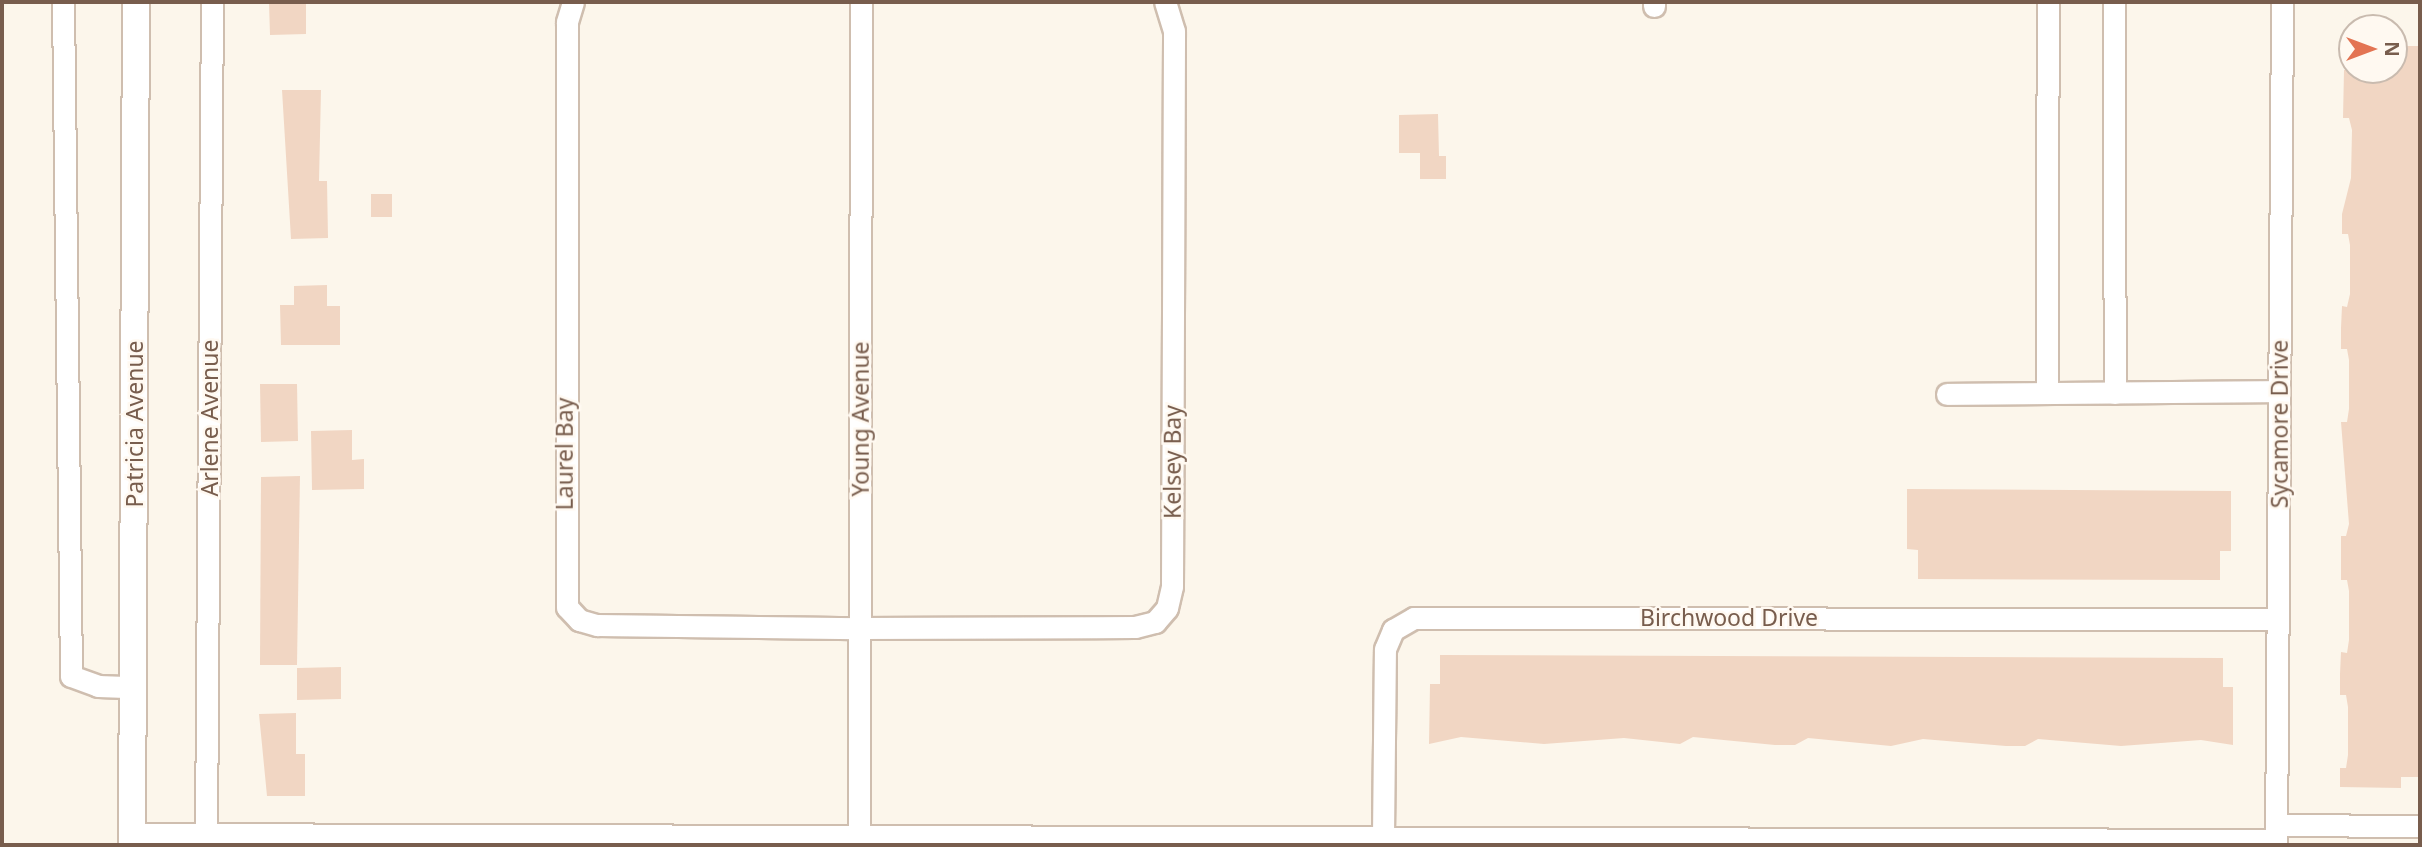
<!DOCTYPE html>
<html>
<head>
<meta charset="utf-8">
<style>
  body { margin:0 }
  #map { position:relative; width:2422px; height:847px; overflow:hidden; background:#fcf6eb; font-family:"Noto Sans",sans-serif }
  div>[style] { position:absolute }
  [style*='--x'] { left:calc(var(--x)*1px); top:calc(var(--y)*1px); width:calc(var(--w)*1px); rotate:calc(var(--a)*1deg) }
  .building>* { inset:0; background:#f1d6c3 }
  .roads { filter:drop-shadow(2px 0 #cfbeaf) drop-shadow(-2px 0 #cfbeaf) drop-shadow(0 2px #cfbeaf) drop-shadow(0 -2px #cfbeaf) }
  .minor>* { height:21px; margin:-10.5px; padding:0 10.5px; transform-origin:10.5px; border-radius:10.5px; background:#fff }
  .tertiary>* { height:26px; margin:-13px; padding:0 13px; transform-origin:13px; border-radius:13px; background:#fff }
  span { translate:-50% -50%; white-space:nowrap; text-align:center; line-height:1.15; -webkit-text-stroke:5px #fff9f1; paint-order:stroke }
  .street-label { font-size:23px; color:#785d4d }
  .frame { position:absolute; inset:0; border:4px solid #785d4d; pointer-events:none }
  .north { position:absolute; left:2338px; top:14px; width:70px; height:70px; box-sizing:border-box; background:#fff9f1; border:2px solid #c9bbaf; border-radius:50%; rotate:90deg; font-size:19px; font-weight:700; line-height:28px; text-align:center; color:#785d4d }
  .north::after { content:''; display:block; margin:auto; width:24px; height:32px; background:#e37453; clip-path:polygon(50% 0,100% 100%,50% 72%,0 100%) }
</style>
</head>
<body>
<div id="map">
  <div class="building">
    <div style="clip-path:polygon(269px 2px,306px 2px,306px 34px,270px 35px)"></div>
    <div style="clip-path:polygon(2394px 46px,2420px 46px,2420px 777px,2401px 777px,2401px 788px,2340px 787px,2340px 768px,2346px 768px,2348px 755px,2348px 707px,2346px 695px,2340px 695px,2340px 674px,2341px 652px,2347px 653px,2349px 640px,2349px 591px,2347px 580px,2341px 580px,2341px 536px,2346px 536px,2349px 524px,2341px 422px,2347px 422px,2349px 409px,2349px 360px,2347px 349px,2341px 349px,2341px 328px,2342px 306px,2347px 307px,2350px 294px,2350px 245px,2348px 234px,2342px 234px,2342px 214px,2351px 178px,2352px 130px,2349px 118px,2343px 118px,2344px 70px,2394px 70px)"></div>
    <div style="clip-path:polygon(282px 90px,321px 90px,319px 181px,327px 181px,328px 238px,291px 239px)"></div>
    <div style="clip-path:polygon(1438px 114px,1439px 156px,1446px 156px,1446px 179px,1420px 179px,1420px 153px,1399px 153px,1399px 115px)"></div>
    <div style="clip-path:polygon(371px 194px,392px 194px,392px 217px,371px 217px)"></div>
    <div style="clip-path:polygon(327px 285px,327px 306px,340px 306px,340px 345px,281px 345px,280px 305px,294px 305px,294px 286px)"></div>
    <div style="clip-path:polygon(260px 384px,297px 384px,298px 441px,261px 442px)"></div>
    <div style="clip-path:polygon(352px 430px,352px 460px,364px 459px,364px 489px,312px 490px,311px 431px)"></div>
    <div style="clip-path:polygon(300px 476px,297px 665px,260px 665px,261px 477px)"></div>
    <div style="clip-path:polygon(1907px 489px,2231px 491px,2231px 551px,2220px 551px,2220px 580px,1918px 579px,1918px 550px,1907px 549px)"></div>
    <div style="clip-path:polygon(1440px 655px,2223px 658px,2223px 687px,2233px 687px,2233px 745px,2201px 740px,2121px 746px,2038px 739px,2025px 746px,2006px 746px,1923px 739px,1891px 746px,1808px 738px,1795px 745px,1775px 745px,1693px 737px,1680px 744px,1624px 738px,1544px 744px,1461px 737px,1429px 744px,1430px 684px,1440px 684px)"></div>
    <div style="clip-path:polygon(341px 667px,341px 699px,297px 700px,297px 668px)"></div>
    <div style="clip-path:polygon(296px 713px,296px 754px,305px 754px,305px 796px,267px 796px,259px 714px)"></div>
  </div>
  <div class="roads">
    <div class="minor">
      <div style="--x:63;--y:2;--w:674;--a:89.32"></div>
      <div style="--x:71;--y:676;--w:29;--a:20"></div>
      <div style="--x:98;--y:686;--w:35;--a:2"></div>
      <div style="--x:573;--y:2;--w:21;--a:107"></div>
      <div style="--x:567;--y:22;--w:585;--a:90"></div>
      <div style="--x:567;--y:607;--w:18;--a:47"></div>
      <div style="--x:579;--y:620;--w:19;--a:16"></div>
      <div style="--x:597;--y:625;--w:262;--a:0.7"></div>
      <div style="--x:859;--y:628;--w:276;--a:-0.2"></div>
      <div style="--x:1135;--y:627;--w:21;--a:-14"></div>
      <div style="--x:1155;--y:622;--w:18;--a:-49"></div>
      <div style="--x:1167;--y:608;--w:23;--a:-77"></div>
      <div style="--x:1172;--y:586;--w:555;--a:-89.79"></div>
      <div style="--x:1174;--y:31;--w:30;--a:-107"></div>
      <div style="--x:1654;--y:2;--w:4;--a:90"></div>
      <div style="--x:2114;--y:2;--w:391;--a:89.9"></div>
      <div style="--x:2047;--y:393;--w:391;--a:-89.9"></div>
      <div style="--x:1947;--y:394;--w:332;--a:-0.5"></div>
      <div style="--x:2276;--y:825;--w:144;--a:0.4"></div>
      <div style="--x:132;--y:834;--w:2144;--a:0.16"></div>
      <div style="--x:206;--y:834;--w:832;--a:-89.59"></div>
      <div style="--x:859;--y:836;--w:834;--a:-89.86"></div>
      <div style="--x:1383;--y:836;--w:187;--a:-89.4"></div>
      <div style="--x:1385;--y:649;--w:21;--a:-67"></div>
      <div style="--x:1393;--y:630;--w:24;--a:-30"></div>
      <div style="--x:1414;--y:618;--w:863;--a:0.07"></div>
      <div style="--x:2276;--y:845;--w:843;--a:-89.59"></div>
    </div>
    <div class="tertiary">
      <div style="--x:132;--y:845;--w:843;--a:-89.73"></div>
    </div>
  </div>
  <div class="street-label">
    <span style="left:209px;top:418px;rotate:-90deg">Arlene Avenue</span>
    <span style="left:860px;top:419px;rotate:-90deg">Young Avenue</span>
    <span style="left:134px;top:424px;rotate:-90deg">Patricia Avenue</span>
    <span style="left:2279px;top:424px;rotate:-90deg">Sycamore Drive</span>
    <span style="left:564px;top:454px;rotate:-90deg">Laurel Bay</span>
    <span style="left:1172px;top:462px;rotate:-90deg">Kelsey Bay</span>
    <span style="left:1729px;top:617px">Birchwood Drive</span>
  </div>
  <div class="frame"></div>
  <div class="north">N</div>
</div>
</body>
</html>
